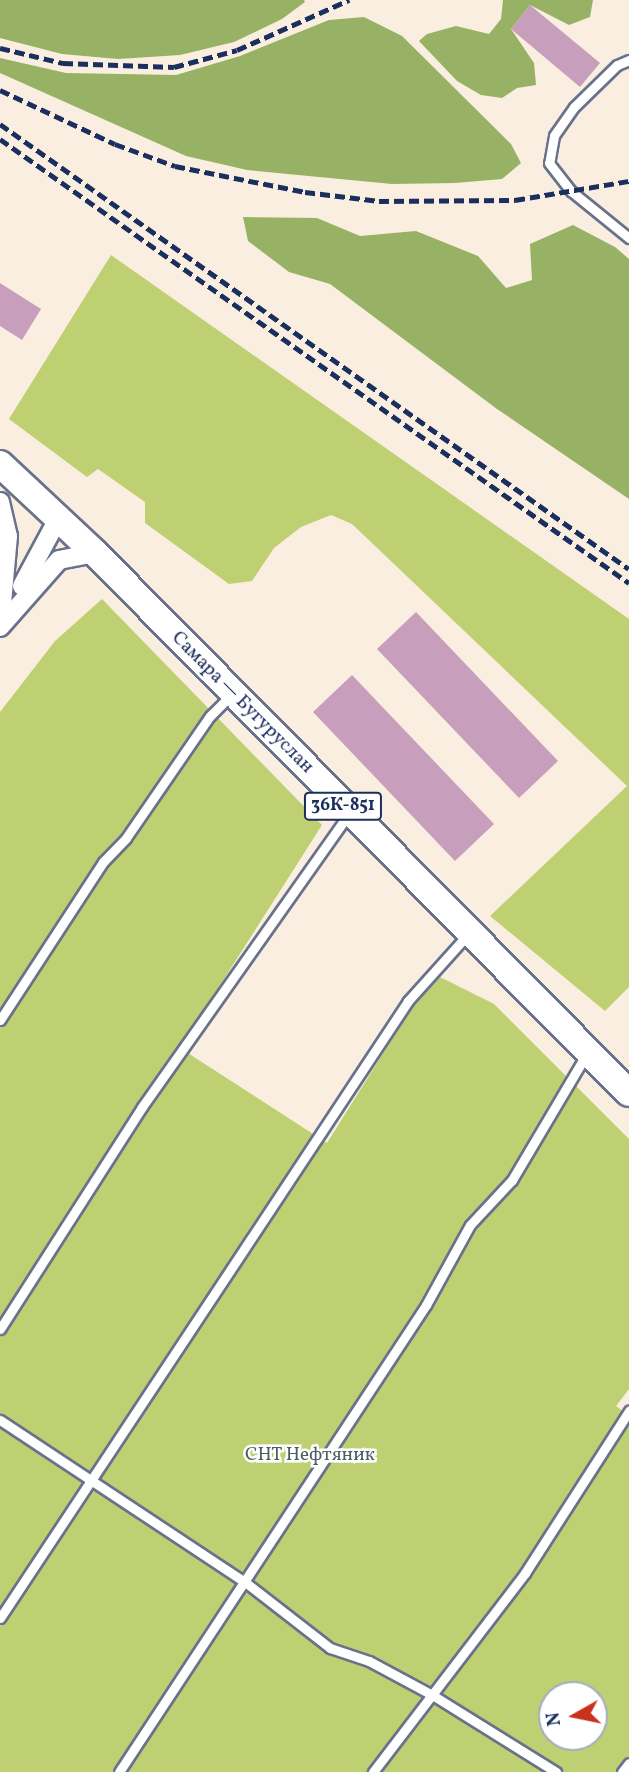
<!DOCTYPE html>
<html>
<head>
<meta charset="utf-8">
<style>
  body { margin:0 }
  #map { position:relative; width:629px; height:1772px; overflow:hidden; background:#f9eedf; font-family:Vollkorn,serif }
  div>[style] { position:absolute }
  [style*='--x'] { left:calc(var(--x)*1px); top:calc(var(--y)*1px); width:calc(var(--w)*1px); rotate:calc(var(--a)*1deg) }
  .green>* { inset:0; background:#bfd072 }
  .forest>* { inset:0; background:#97b264 }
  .building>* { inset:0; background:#c79fbd }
  .roads { filter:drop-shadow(2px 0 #69728b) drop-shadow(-2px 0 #69728b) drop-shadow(0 2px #69728b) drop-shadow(0 -2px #69728b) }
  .service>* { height:9px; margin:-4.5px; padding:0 4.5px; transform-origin:4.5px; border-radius:4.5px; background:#fff }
  .minor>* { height:18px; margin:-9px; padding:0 9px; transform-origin:9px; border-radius:9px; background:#fff }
  .primary>* { height:26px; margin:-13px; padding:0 13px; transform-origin:13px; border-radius:13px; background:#fff }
  .rail>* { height:5px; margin-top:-2.5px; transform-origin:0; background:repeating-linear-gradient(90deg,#1b2f5e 0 10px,transparent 0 15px) }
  span { translate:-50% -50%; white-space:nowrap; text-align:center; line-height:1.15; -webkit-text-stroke:5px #fff; paint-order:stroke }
  .shield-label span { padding:2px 5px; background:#fff; border:2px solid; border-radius:5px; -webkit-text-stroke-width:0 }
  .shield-label { font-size:18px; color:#1b2f5e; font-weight:700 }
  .street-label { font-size:19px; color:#1b2f5e }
  .park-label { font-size:19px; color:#4c5f64 }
  .north { position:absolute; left:538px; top:1681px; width:70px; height:70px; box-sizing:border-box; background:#fff; border:2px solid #a4acbf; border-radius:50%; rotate:261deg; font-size:19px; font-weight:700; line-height:28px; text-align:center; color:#1b2f5e }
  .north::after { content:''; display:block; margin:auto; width:24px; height:32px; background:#c8321e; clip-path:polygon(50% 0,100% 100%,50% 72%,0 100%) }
</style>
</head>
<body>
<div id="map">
  <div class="green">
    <div style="clip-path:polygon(111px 255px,629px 619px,629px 987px,605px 1011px,490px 916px,627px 786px,352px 524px,331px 515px,301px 527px,274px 548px,252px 581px,229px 584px,145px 523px,145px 502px,98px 469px,87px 477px,9px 419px)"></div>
    <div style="clip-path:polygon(evenodd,102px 599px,322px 825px,180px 1048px,327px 1143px,412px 1007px,440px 977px,494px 1004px,629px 1139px,629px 1389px,616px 1406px,629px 1416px,629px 1772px,0 1772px,0 712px,55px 641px,102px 599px,552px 1695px,594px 1695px,594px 1737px,552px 1737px,552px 1695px)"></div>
  </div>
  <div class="forest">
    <div style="clip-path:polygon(0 0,304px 0,305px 2px,282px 19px,234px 42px,180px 55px,118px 59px,62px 54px,0 38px)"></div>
    <div style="clip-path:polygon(503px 0,593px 0,590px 17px,569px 25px,530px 5px,511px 29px,534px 63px,536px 85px,517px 88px,502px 98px,481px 95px,457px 81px,419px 41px,427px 34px,456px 26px,489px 34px,501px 19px)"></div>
    <div style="clip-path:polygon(364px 17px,402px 36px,511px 144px,521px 163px,502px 179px,455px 183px,392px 184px,247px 170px,186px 156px,0 73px,0 58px,66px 73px,176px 75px,240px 56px,329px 20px)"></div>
    <div style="clip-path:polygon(243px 217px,317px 218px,360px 236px,416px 231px,478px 256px,506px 288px,532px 280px,530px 244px,573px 225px,615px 247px,629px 259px,629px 499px,497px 409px,330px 284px,289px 272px,248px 241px)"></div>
  </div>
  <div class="building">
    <div style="clip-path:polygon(530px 5px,600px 63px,580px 87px,511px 29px)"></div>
    <div style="clip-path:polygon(0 283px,41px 309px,22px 340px,0 326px)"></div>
    <div style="clip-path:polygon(416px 612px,558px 761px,519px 798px,377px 649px)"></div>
    <div style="clip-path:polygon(352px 675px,494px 824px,455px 861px,313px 712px)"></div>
  </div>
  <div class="roads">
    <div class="service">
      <div style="--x:629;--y:60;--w:13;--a:157"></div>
      <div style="--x:617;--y:65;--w:60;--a:135.7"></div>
      <div style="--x:574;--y:107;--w:35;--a:125"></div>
      <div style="--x:554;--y:136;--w:27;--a:100"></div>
      <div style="--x:549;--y:163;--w:36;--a:52"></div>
      <div style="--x:571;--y:191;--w:75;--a:39"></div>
      <div style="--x:0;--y:1020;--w:189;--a:-56.9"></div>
      <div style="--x:103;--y:862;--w:33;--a:-46"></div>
      <div style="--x:126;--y:838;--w:148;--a:-55.5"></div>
      <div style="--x:210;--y:716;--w:31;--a:-45"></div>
      <div style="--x:0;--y:1329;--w:264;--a:-57.4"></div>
      <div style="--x:142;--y:1107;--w:357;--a:-54.8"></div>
      <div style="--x:0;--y:1420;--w:294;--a:33.5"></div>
      <div style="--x:245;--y:1582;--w:108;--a:37.8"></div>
      <div style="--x:330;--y:1648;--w:41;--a:18.4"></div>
      <div style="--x:369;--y:1661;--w:74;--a:28.3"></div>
      <div style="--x:434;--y:1696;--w:144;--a:31.9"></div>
      <div style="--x:0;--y:1618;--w:740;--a:-56.52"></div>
      <div style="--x:408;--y:1001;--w:91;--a:-48.1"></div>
      <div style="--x:119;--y:1772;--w:559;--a:-56.68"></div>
      <div style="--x:426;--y:1305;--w:91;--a:-61.2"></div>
      <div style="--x:470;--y:1225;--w:62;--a:-47"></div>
      <div style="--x:512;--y:1180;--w:147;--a:-59.4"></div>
      <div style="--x:373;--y:1772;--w:250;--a:-52.6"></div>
      <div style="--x:525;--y:1573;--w:193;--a:-57.3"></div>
      <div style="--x:622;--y:1772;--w:11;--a:-52"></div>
    </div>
    <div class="minor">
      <div style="--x:0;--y:502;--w:35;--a:77"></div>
      <div style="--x:8;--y:536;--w:90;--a:95.1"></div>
      <div style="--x:22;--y:586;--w:78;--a:-61.8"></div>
      <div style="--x:0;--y:627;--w:89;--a:-48.6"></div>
      <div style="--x:59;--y:560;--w:37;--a:-11"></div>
    </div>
    <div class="primary">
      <div style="--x:0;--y:464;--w:130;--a:43.1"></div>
      <div style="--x:95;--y:553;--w:759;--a:45.32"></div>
    </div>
  </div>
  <div class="rail">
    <div style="--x:0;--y:48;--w:65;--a:13.4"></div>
    <div style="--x:63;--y:63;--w:111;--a:2.1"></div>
    <div style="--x:174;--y:67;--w:65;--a:-15.1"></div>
    <div style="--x:237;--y:50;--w:123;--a:-24.1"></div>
    <div style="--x:0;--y:90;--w:127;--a:25.2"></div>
    <div style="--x:115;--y:144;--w:64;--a:20.1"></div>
    <div style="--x:175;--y:166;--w:133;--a:11.3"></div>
    <div style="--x:305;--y:192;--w:75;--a:6.9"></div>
    <div style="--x:379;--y:201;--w:136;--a:-0.4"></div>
    <div style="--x:515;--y:200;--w:116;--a:-9.5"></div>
    <div style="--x:0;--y:124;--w:770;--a:35.28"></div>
    <div style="--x:0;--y:139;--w:770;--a:35.22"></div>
  </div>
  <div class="shield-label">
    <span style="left:343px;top:806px">36К-851</span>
  </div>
  <div class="street-label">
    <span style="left:242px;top:703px;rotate:45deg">Самара — Бугуруслан</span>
  </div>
  <div class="park-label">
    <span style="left:310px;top:1456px">СНТ Нефтяник</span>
  </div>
  <div class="north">N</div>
</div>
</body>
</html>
